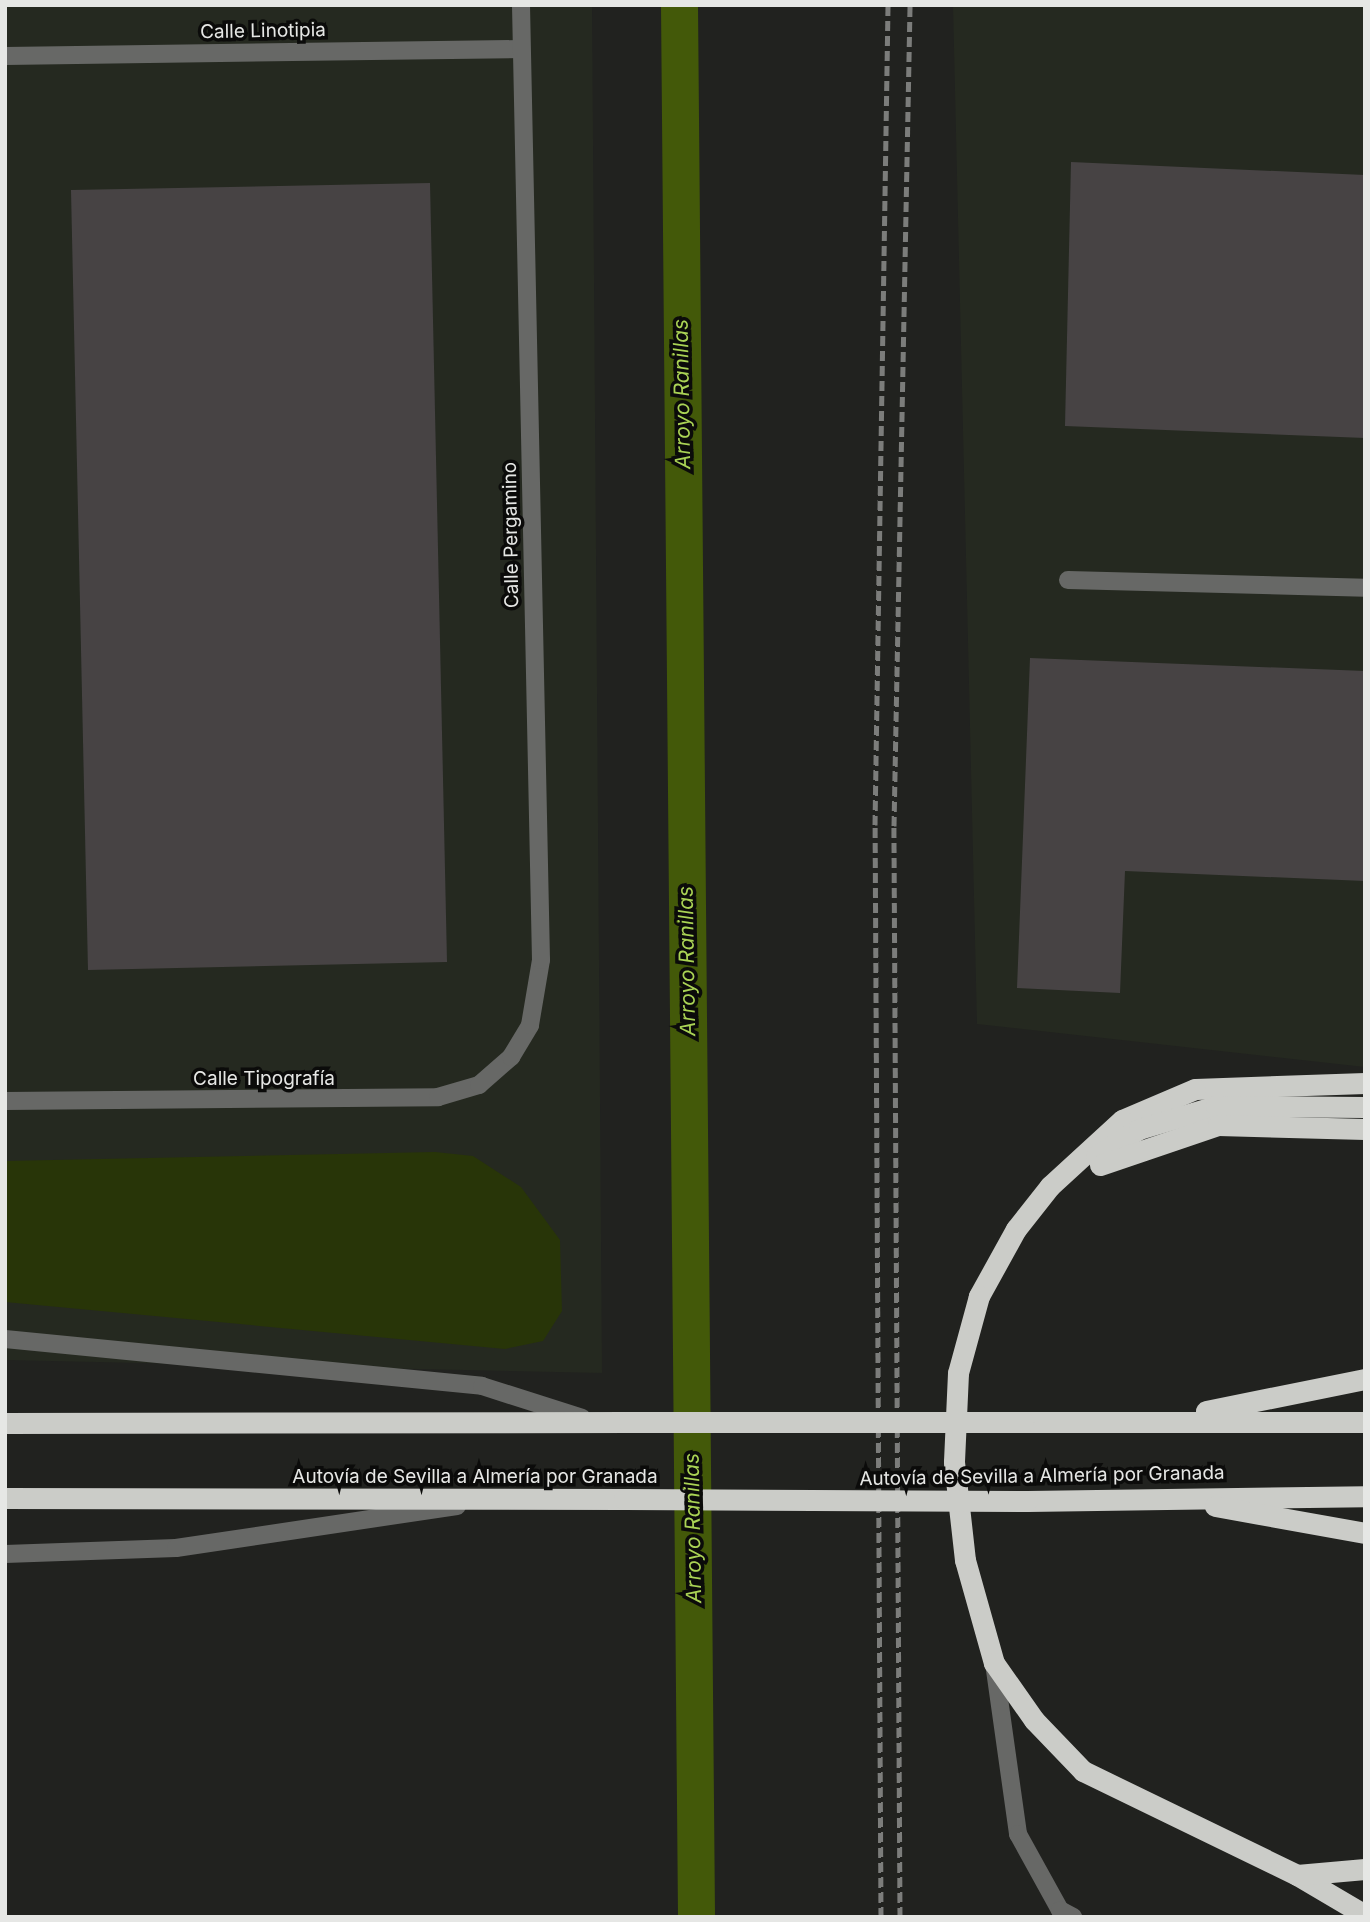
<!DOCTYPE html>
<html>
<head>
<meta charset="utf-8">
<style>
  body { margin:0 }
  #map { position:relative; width:1370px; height:1922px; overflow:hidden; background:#21221f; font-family:Inter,sans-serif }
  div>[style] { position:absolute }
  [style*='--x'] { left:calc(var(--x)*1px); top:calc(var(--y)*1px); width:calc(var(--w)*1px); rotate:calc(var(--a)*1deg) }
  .built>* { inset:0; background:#252920 }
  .green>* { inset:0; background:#283508 }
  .canal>* { height:37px; margin:-18.5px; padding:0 18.5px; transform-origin:18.5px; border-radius:18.5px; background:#435909 }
  .building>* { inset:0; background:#474344 }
  .minor>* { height:18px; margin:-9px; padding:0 9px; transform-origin:9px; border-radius:9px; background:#676866 }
  .highway>* { height:21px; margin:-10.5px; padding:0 10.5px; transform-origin:10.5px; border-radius:10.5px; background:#cbccc8 }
  .rail>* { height:5px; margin-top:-2.5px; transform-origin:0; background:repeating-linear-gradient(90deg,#7c7d7b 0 10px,transparent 0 15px) }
  .highway-bridge>* { height:21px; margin:-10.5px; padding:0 10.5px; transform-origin:10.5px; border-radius:10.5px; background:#cbccc8 }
  span { translate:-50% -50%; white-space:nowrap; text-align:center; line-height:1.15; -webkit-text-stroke:7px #0b0b0a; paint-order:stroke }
  .street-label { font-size:19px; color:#e6e7e5 }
  .water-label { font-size:21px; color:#aad355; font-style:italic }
  .frame { position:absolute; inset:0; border:7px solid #e6e7e5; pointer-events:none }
</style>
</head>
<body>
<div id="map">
  <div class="built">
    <div style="clip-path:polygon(5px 5px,592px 5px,602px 1373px,5px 1360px)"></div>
    <div style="clip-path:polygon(953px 5px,1365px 5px,1365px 1067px,977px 1024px)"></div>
  </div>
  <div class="green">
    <div style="clip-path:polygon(435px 1152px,473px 1156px,521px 1187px,560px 1240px,562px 1311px,543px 1341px,505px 1349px,5px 1302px,5px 1161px)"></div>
  </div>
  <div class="canal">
    <div style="--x:679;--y:5;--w:1912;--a:89.49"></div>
  </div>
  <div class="building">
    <div style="clip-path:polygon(1071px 162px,1365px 175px,1365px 438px,1065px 426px)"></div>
    <div style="clip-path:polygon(430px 183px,447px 962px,88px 970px,71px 190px)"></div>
    <div style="clip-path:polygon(1030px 658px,1365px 671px,1365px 881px,1125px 871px,1120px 993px,1017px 988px)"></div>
  </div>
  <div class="minor">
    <div style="--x:5;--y:56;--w:516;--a:-0.78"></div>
    <div style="--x:1068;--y:580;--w:297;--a:1.5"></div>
    <div style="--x:5;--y:1101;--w:433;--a:-0.5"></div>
    <div style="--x:438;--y:1097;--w:43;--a:-16.3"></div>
    <div style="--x:479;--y:1085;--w:43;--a:-41.2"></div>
    <div style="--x:511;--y:1057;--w:37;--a:-59"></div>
    <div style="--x:530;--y:1025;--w:66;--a:-80.4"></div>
    <div style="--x:541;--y:960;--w:955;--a:-91.2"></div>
    <div style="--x:5;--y:1339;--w:479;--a:5.6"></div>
    <div style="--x:482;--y:1386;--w:105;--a:17.7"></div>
    <div style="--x:5;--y:1554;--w:171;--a:-2"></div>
    <div style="--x:176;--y:1548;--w:284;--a:-8.5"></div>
    <div style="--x:994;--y:1663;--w:173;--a:82"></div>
    <div style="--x:1018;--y:1834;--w:87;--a:61.1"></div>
    <div style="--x:1060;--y:1910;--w:15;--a:28"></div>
  </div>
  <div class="highway">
    <div style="--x:1365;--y:1083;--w:170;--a:178"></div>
    <div style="--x:1195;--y:1089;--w:79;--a:157"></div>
    <div style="--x:1122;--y:1120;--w:98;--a:137.5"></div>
    <div style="--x:1050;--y:1186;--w:55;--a:128.3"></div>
    <div style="--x:1016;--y:1229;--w:77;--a:118.9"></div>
    <div style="--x:979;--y:1296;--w:80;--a:105.3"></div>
    <div style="--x:958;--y:1373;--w:89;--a:92.6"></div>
    <div style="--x:954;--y:1462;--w:99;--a:83.6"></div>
    <div style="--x:965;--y:1560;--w:107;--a:74.3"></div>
    <div style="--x:994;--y:1663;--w:70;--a:54.9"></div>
    <div style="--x:1034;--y:1720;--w:71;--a:46.1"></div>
    <div style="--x:1083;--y:1771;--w:238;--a:25.9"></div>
    <div style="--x:1297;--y:1875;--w:79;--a:30.5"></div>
    <div style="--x:1096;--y:1156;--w:51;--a:-32.1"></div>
    <div style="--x:1139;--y:1129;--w:80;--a:-16.6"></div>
    <div style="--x:1216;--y:1106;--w:149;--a:0.4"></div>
    <div style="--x:1100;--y:1165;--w:125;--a:-18.7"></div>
    <div style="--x:1218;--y:1125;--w:147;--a:1.6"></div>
    <div style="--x:1206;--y:1411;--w:162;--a:-11.4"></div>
    <div style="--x:1023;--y:1422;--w:342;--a:0"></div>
    <div style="--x:5;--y:1423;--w:624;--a:-0.09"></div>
    <div style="--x:5;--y:1498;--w:619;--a:0.09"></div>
    <div style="--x:1027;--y:1501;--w:338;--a:-0.8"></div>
    <div style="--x:1215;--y:1506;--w:152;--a:10.2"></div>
    <div style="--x:1297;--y:1875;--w:68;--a:-5"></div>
  </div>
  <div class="rail">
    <div style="--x:881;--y:1917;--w:1092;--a:-90.31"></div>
    <div style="--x:875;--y:825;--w:820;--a:-89.09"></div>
    <div style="--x:900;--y:1917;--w:1091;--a:-90.32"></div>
    <div style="--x:894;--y:826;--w:821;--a:-88.88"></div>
  </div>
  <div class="highway-bridge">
    <div style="--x:629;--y:1422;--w:394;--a:0"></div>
    <div style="--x:624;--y:1499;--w:403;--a:0.3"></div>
  </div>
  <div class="street-label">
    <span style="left:263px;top:31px;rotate:-1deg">Calle Linotipia</span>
    <span style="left:511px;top:535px;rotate:-91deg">Calle Pergamino</span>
    <span style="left:264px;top:1079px">Calle Tipografía</span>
    <span style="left:1042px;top:1476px;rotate:-1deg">Autovía de Sevilla a Almería por Granada</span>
    <span style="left:475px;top:1477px">Autovía de Sevilla a Almería por Granada</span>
  </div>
  <div class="water-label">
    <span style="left:682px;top:394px;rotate:-91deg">Arroyo Ranillas</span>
    <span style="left:687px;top:961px;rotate:-91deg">Arroyo Ranillas</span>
    <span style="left:693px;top:1528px;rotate:-91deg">Arroyo Ranillas</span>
  </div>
  <div class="frame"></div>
</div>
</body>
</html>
